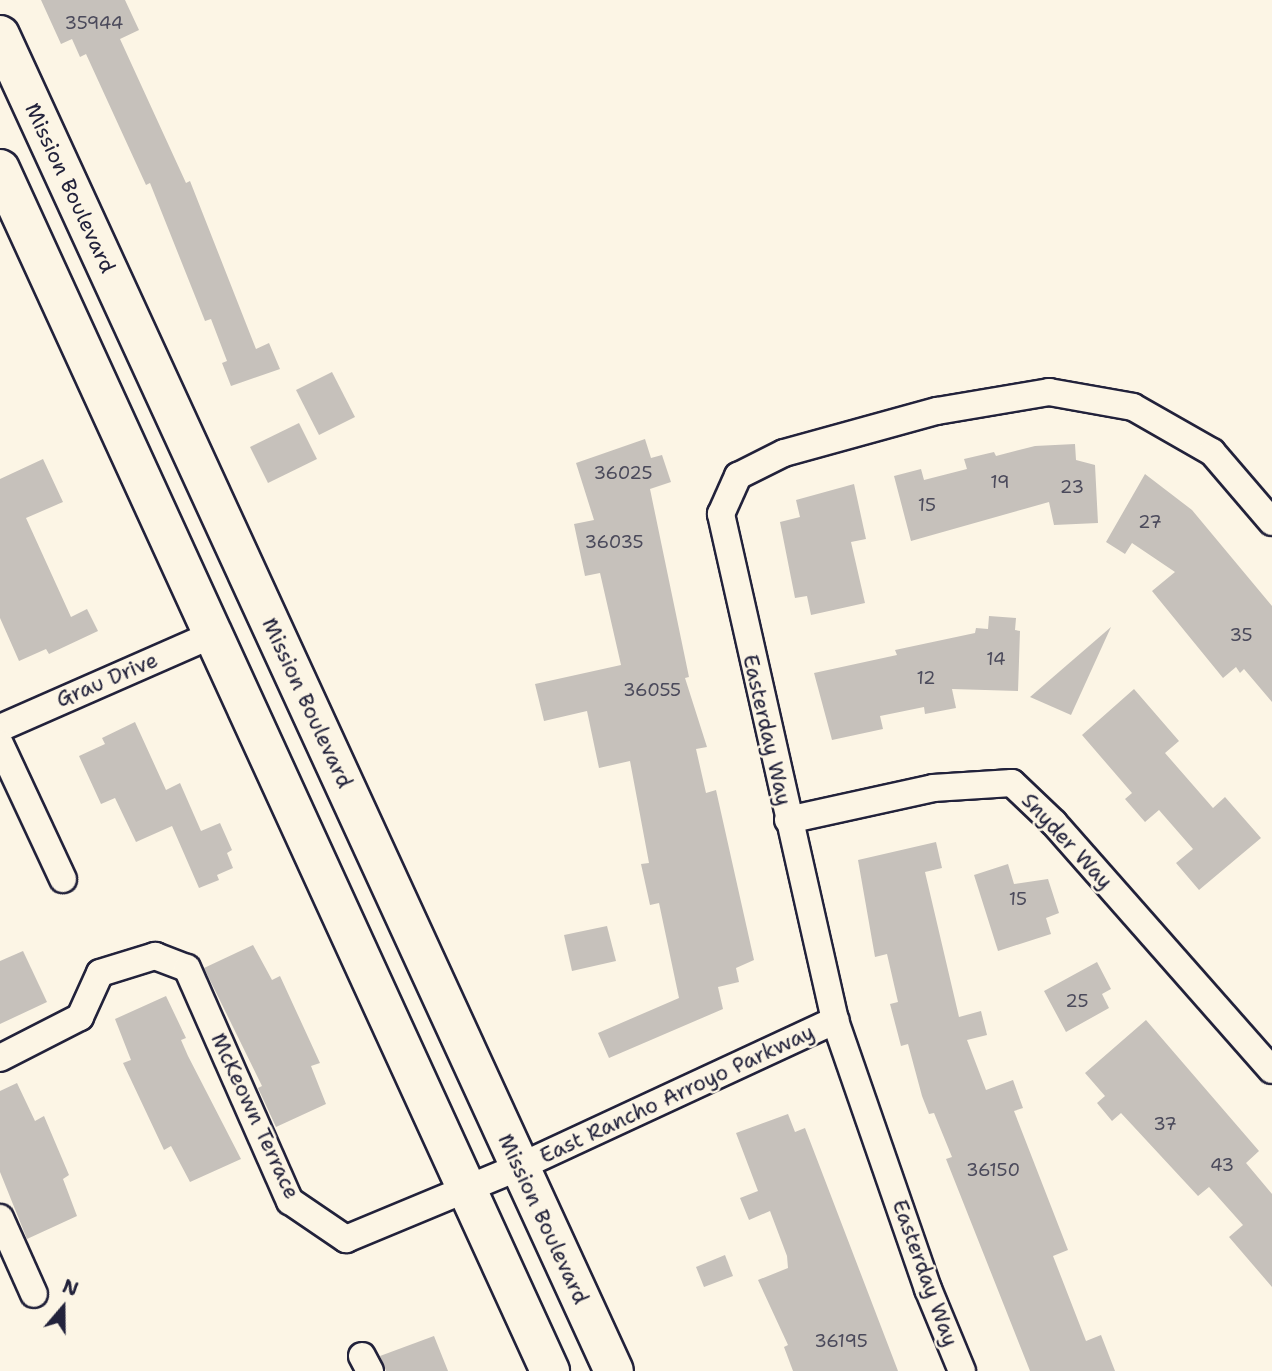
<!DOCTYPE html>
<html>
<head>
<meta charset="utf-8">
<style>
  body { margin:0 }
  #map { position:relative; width:1272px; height:1371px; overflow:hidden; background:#fcf5e5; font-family:"Shantell Sans",sans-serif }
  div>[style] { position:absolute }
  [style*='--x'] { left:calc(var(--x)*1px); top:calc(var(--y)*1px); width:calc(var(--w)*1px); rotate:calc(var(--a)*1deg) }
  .building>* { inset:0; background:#c6c1bb }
  .roads { filter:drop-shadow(2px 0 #22223b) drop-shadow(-2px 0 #22223b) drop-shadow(0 2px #22223b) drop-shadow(0 -2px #22223b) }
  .street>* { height:26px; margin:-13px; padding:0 13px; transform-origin:13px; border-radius:13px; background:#fcf5e5 }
  .primary>* { height:38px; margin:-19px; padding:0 19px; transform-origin:19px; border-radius:19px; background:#fcf5e5 }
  span { translate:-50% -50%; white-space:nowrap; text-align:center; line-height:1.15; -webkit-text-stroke:5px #fcf5e5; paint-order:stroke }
  .number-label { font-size:18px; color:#4b4a5b }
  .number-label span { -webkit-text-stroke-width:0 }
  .street-label { font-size:21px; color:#22223b }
  .north { position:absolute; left:28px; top:1273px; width:70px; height:70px; -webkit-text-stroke:5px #fcf5e5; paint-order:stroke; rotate:20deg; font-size:19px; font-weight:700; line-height:28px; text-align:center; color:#22223b }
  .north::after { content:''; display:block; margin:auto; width:24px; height:32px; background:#22223b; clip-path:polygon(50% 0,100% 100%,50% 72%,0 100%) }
</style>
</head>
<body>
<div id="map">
  <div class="building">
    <div style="clip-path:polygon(41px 0,125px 0,139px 30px,120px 39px,186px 183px,190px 181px,256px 349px,269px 343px,280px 369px,231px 386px,222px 363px,227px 361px,211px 319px,205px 321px,150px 183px,146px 185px,86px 54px,80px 57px,72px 39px,61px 44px)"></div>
    <div style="clip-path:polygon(332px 372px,355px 417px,319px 435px,296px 390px)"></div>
    <div style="clip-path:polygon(299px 423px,317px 459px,268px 483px,250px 447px)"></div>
    <div style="clip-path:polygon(645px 439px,651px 458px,662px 455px,671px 482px,650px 489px,689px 677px,685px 678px,707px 747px,696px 749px,706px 793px,716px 790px,754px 960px,736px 968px,739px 982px,718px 987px,723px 1009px,609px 1058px,598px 1033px,679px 998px,659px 903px,650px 905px,641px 864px,649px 863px,630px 761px,599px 768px,587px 711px,544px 721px,535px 684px,621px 665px,600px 573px,585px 576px,574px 524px,594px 520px,576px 463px)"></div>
    <div style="clip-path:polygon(1075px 444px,1076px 460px,1095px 465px,1098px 523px,1054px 525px,1049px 502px,911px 541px,894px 476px,921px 469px,924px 480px,967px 469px,964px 459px,994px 452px,996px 456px,1035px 446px)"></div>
    <div style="clip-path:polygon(43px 459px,63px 502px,26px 518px,71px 617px,87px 609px,98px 631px,49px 654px,46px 649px,19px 661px,0 618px,0 479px)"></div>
    <div style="clip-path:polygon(1145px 474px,1192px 510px,1272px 606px,1272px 702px,1244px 669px,1240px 673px,1236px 667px,1223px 678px,1152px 591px,1175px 572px,1132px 543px,1125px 554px,1106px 542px)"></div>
    <div style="clip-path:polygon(854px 484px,866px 539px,851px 542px,865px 603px,811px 615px,807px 596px,795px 598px,780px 522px,800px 517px,796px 500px)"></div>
    <div style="clip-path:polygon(989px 616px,1016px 618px,1015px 630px,1020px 631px,1018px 691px,952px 689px,956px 708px,925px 714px,924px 707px,880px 716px,883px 729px,832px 740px,814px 673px,897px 655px,895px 650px,975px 633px,976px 628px,988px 629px)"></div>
    <div style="clip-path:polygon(1111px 627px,1071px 715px,1030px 697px)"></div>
    <div style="clip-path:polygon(1134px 689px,1179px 741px,1165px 753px,1213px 808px,1225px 797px,1261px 838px,1199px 890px,1176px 863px,1193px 849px,1159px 810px,1145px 822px,1125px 799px,1132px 793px,1082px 735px)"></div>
    <div style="clip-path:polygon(135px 722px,166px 790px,180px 783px,201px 831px,220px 823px,232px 850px,227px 853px,233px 868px,217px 875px,219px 880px,199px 888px,172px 826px,136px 842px,115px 798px,101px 804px,79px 756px,105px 744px,102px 738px)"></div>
    <div style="clip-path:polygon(936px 842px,942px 868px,925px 872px,959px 1017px,981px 1011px,987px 1035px,967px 1040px,986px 1090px,1013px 1080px,1023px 1108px,1014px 1111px,1068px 1250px,1053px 1256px,1086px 1341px,1101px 1335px,1115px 1371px,1030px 1371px,946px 1159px,952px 1157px,934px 1113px,929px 1114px,922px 1096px,908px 1044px,901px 1046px,890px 1004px,898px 1002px,887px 954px,875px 957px,858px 860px)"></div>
    <div style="clip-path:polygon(1008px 864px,1014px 884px,1048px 879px,1059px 913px,1046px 918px,1051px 934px,998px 951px,974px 875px)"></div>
    <div style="clip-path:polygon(607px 926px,616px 961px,572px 971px,564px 935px)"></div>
    <div style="clip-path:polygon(253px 945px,272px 980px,280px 976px,320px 1063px,311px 1066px,326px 1104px,276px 1127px,258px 1088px,262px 1086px,204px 968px)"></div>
    <div style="clip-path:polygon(23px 951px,47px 1002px,0 1024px,0 961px)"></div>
    <div style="clip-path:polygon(1097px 962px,1111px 989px,1102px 994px,1109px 1008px,1066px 1032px,1044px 991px)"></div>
    <div style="clip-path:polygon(166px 996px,186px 1038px,181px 1040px,188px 1056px,241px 1159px,190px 1182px,171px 1146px,164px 1150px,123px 1063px,131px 1060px,115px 1019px)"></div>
    <div style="clip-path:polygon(1146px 1020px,1259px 1151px,1246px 1163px,1272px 1194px,1272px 1287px,1229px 1237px,1243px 1225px,1209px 1187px,1198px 1196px,1121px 1113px,1112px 1121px,1097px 1103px,1105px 1096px,1085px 1073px)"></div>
    <div style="clip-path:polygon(17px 1083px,35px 1121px,44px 1116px,69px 1175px,63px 1179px,77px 1216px,27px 1239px,0 1172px,0 1091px)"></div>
    <div style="clip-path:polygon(788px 1114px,795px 1132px,805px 1128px,898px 1371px,793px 1371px,784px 1347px,788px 1345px,758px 1280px,788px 1268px,787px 1256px,770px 1211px,749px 1220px,740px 1198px,758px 1191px,736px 1133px)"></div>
    <div style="clip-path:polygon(725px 1255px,733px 1276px,704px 1287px,696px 1267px)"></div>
    <div style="clip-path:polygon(434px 1336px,448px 1371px,386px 1371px,380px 1356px)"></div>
  </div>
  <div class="roads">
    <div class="street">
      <div style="--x:0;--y:728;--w:234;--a:-23.7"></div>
      <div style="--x:0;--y:744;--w:149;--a:65"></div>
      <div style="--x:788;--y:820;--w:148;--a:-12.4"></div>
      <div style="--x:933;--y:788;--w:79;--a:-3.6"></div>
      <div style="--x:1012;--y:783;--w:58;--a:43.6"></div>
      <div style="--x:1054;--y:823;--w:329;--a:48.6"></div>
      <div style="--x:0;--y:1058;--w:90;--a:-27.1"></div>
      <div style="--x:80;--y:1017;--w:48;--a:-65.6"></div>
      <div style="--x:100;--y:973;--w:58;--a:-17.2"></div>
      <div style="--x:155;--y:956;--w:34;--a:21"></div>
      <div style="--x:187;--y:968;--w:255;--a:66.2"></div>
      <div style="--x:290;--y:1201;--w:68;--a:34.2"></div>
      <div style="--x:346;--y:1239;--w:187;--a:-22.6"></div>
      <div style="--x:519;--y:1167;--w:349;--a:-24.9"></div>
      <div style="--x:0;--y:1218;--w:83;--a:65.9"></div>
      <div style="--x:362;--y:1356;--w:17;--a:62"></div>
      <div style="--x:962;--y:1371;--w:89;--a:-112.5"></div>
      <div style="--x:928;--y:1289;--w:285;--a:-109.1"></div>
      <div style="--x:835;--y:1020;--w:519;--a:-102.7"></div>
      <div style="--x:721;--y:514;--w:42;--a:-65.9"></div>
      <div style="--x:738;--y:476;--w:51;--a:-26.6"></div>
      <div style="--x:784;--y:453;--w:159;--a:-15.4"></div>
      <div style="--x:937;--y:411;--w:114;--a:-9.6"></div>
      <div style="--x:1049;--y:392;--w:85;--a:10.1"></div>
      <div style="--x:1133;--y:407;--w:91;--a:29.7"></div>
      <div style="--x:1212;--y:452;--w:92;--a:49.4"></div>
    </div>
    <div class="primary">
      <div style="--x:0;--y:35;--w:1470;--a:65.32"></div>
      <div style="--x:0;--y:169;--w:1322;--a:65.41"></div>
    </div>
  </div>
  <div class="number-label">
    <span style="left:94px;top:23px">35944</span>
    <span style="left:623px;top:473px">36025</span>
    <span style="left:1000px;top:482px">19</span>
    <span style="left:1072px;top:487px">23</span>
    <span style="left:927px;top:505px">15</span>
    <span style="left:1150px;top:522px">27</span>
    <span style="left:614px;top:542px">36035</span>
    <span style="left:1241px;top:635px">35</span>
    <span style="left:996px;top:659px">14</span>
    <span style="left:926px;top:678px">12</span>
    <span style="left:652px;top:690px">36055</span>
    <span style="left:1018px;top:899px">15</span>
    <span style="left:1077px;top:1001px">25</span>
    <span style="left:1165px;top:1124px">37</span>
    <span style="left:1222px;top:1165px">43</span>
    <span style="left:993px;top:1170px">36150</span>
    <span style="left:841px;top:1341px">36195</span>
  </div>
  <div class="street-label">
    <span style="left:70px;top:188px;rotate:65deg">Mission Boulevard</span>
    <span style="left:107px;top:680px;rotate:-23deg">Grau Drive</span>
    <span style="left:307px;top:703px;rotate:65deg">Mission Boulevard</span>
    <span style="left:767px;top:730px;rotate:77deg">Easterday Way</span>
    <span style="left:1067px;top:841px;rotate:47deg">Snyder Way</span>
    <span style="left:677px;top:1094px;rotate:-25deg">East Rancho Arroyo Parkway</span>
    <span style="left:255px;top:1116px;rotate:65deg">McKeown Terrace</span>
    <span style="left:543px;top:1219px;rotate:65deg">Mission Boulevard</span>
    <span style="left:925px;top:1273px;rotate:70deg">Easterday Way</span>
  </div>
  <div class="north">N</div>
</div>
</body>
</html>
